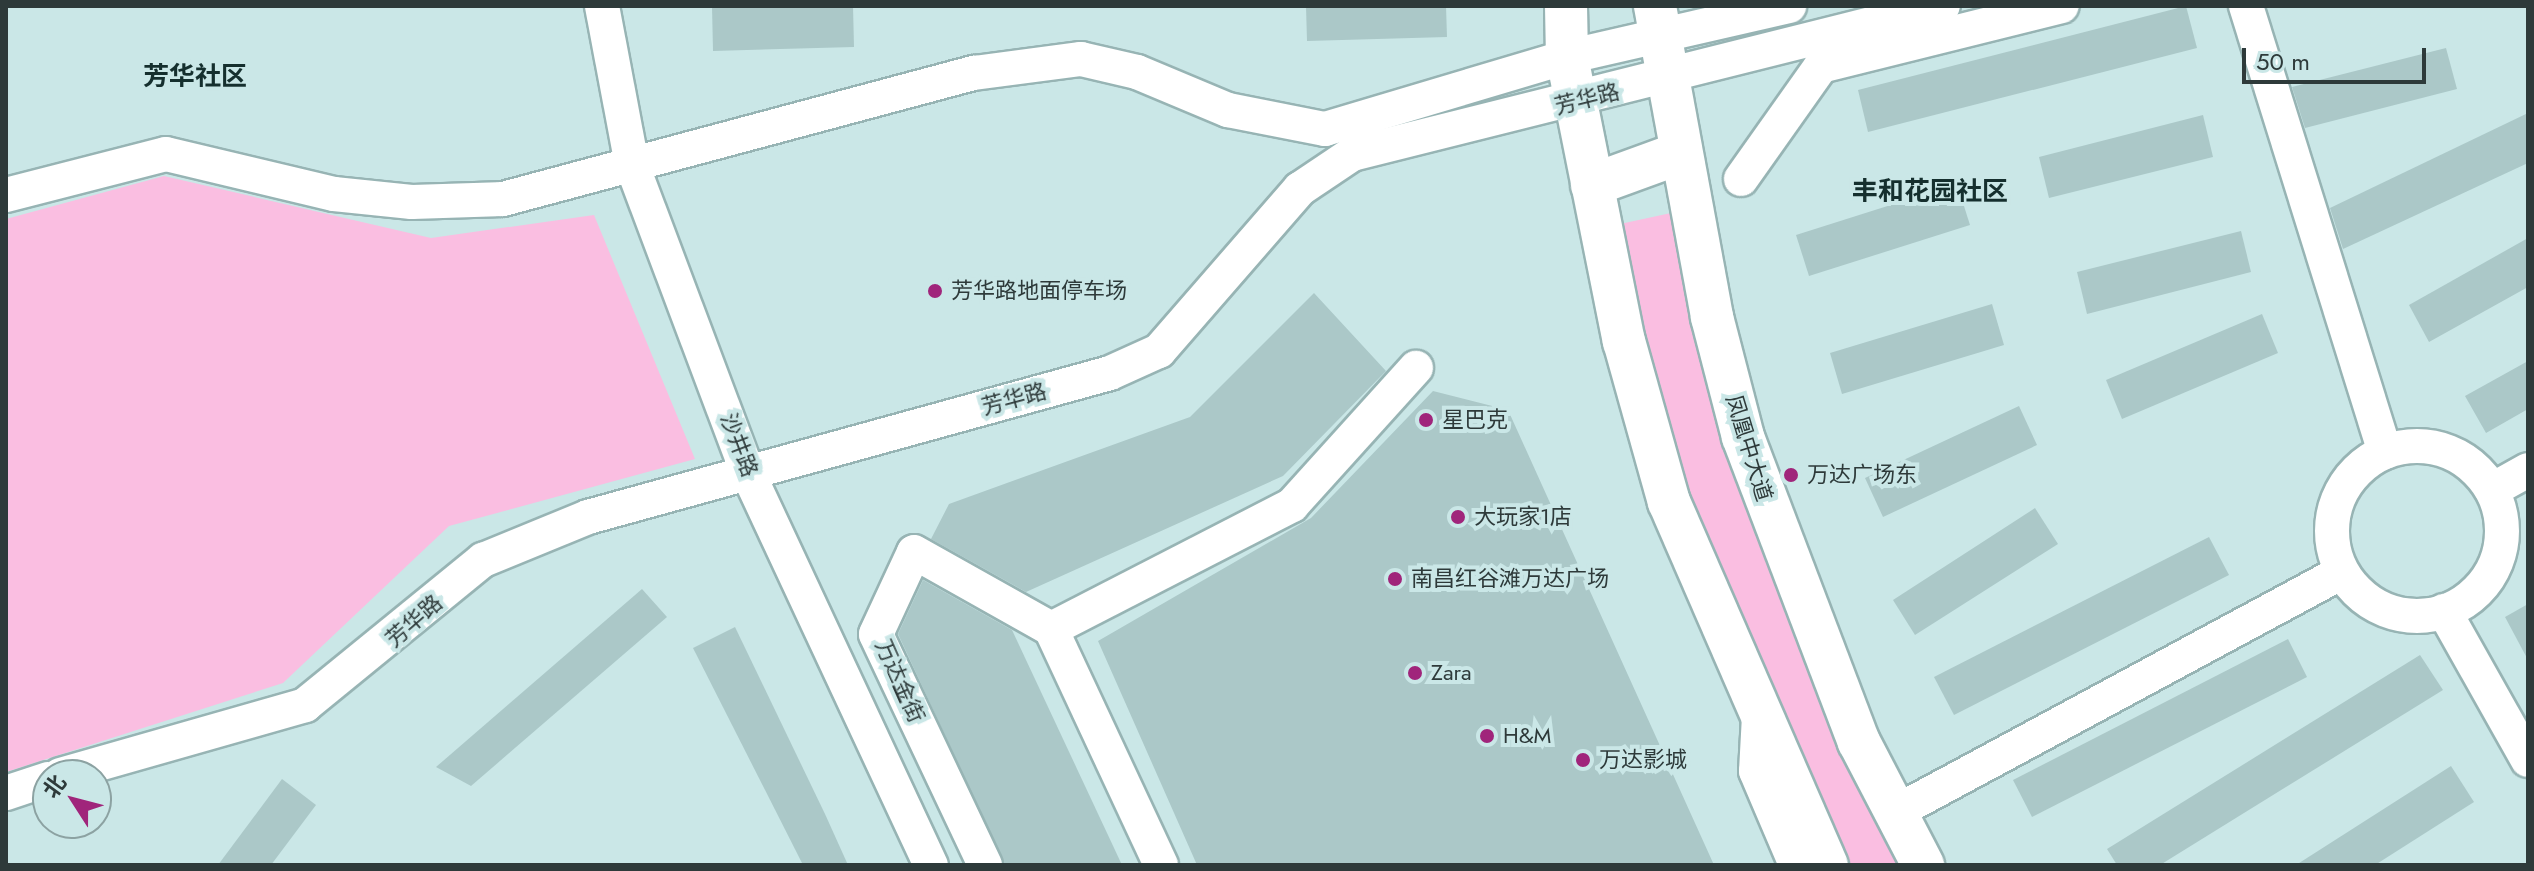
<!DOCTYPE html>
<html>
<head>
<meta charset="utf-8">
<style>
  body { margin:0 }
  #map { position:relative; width:2534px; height:871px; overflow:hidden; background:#cae7e7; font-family:Jost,"Noto Sans SC",sans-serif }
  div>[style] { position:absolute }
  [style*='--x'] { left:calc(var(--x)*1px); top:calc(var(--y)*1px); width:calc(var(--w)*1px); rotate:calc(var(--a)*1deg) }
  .green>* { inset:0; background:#fabee1 }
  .building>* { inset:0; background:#abc8c8 }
  .roads { filter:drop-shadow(2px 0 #97b4b4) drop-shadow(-2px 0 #97b4b4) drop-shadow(0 2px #97b4b4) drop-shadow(0 -2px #97b4b4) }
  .minor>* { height:34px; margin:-17px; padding:0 17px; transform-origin:17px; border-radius:17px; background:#fff }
  .minor>.ring { margin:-17px; padding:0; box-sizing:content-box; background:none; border:34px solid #fff; border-radius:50% }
  .major>* { height:42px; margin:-21px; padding:0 21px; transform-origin:21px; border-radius:21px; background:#fff }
  .dots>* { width:22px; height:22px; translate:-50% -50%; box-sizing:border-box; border:4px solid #cae7e7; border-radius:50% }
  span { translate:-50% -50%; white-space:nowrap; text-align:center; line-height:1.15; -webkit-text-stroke:8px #cae7e7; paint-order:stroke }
  .street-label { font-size:22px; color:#2e3a3a }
  .poi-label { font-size:22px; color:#2e3a3a }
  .left { translate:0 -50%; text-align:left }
  .quarter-label { font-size:26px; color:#152f2e; font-weight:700 }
  .frame { position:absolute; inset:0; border:8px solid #2e3a3a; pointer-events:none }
  .north { position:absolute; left:32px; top:759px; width:80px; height:80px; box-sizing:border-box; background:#cae7e7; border:2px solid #8ca2a2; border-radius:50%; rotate:306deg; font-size:22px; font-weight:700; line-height:32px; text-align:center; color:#2e3a3a }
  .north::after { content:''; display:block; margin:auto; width:28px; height:36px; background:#a0257b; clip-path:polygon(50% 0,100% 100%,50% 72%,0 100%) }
  .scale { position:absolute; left:2242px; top:48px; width:184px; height:36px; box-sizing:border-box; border:4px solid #2e3a3a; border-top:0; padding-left:10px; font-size:24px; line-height:28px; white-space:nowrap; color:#2e3a3a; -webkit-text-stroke:6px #cae7e7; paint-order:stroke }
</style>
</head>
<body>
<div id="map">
  <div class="green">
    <div style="clip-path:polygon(164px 176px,431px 238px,594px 215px,695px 459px,449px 526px,283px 683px,6px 772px,6px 219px)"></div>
    <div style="clip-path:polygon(1671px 213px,1730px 449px,1908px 865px,1844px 865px,1683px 491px,1620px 224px)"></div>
  </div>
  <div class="building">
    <div style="clip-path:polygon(712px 6px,853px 6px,854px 47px,713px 51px)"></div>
    <div style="clip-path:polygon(1306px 6px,1446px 6px,1447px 37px,1307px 41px)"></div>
    <div style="clip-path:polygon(2186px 6px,2197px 48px,1868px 132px,1858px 90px)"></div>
    <div style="clip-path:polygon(2446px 48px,2457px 89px,2305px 128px,2292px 87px)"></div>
    <div style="clip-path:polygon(2528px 113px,2528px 163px,2343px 249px,2330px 208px)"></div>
    <div style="clip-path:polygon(2203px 115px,2213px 157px,2049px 198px,2039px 157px)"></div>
    <div style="clip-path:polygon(1957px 184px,1970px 225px,1809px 276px,1796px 235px)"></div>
    <div style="clip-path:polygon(2241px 231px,2251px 272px,2087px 314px,2077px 272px)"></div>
    <div style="clip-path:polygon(2528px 238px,2528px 287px,2429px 342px,2409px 305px)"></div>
    <div style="clip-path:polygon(1314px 293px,1386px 371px,1283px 476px,1026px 592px,931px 539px,949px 504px,1190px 417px)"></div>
    <div style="clip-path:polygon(1992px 304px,2004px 345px,1842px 394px,1830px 353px)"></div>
    <div style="clip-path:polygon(2262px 314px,2278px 353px,2122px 419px,2106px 380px)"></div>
    <div style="clip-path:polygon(2528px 361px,2528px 409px,2486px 433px,2465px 396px)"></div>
    <div style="clip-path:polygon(1433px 391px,1508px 410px,1714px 865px,1197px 865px,1098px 641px,1311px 518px)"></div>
    <div style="clip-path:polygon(2019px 406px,2037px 445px,1883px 517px,1865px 478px)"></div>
    <div style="clip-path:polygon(2035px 508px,2058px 544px,1915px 635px,1893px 600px)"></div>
    <div style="clip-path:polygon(2209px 537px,2229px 575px,1954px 715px,1934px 677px)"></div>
    <div style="clip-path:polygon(923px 580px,1012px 630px,1122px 865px,1005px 865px,898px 634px)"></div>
    <div style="clip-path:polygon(642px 589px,667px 617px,471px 786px,436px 767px)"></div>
    <div style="clip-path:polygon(2528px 604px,2528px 660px,2505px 617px)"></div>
    <div style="clip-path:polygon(735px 627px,825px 814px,848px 865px,803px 865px,693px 648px)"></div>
    <div style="clip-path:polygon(2288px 639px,2307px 677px,2032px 817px,2013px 780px)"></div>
    <div style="clip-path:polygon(2420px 655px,2443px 690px,2160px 865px,2117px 865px,2107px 849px)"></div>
    <div style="clip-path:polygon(2451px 766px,2474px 802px,2375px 865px,2296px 865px)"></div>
    <div style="clip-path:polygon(282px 779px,316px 805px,271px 865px,218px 865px)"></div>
  </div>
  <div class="roads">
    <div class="minor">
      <div style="--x:602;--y:6;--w:162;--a:79.3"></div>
      <div style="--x:632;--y:165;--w:329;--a:69.4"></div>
      <div style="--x:748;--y:473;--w:433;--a:65"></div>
      <div style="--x:2246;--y:6;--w:467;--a:72.7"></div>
      <div style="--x:1741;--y:179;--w:138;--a:-54.7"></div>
      <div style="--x:1821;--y:66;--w:248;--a:-14"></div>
      <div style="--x:6;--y:195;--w:165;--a:-14.4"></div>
      <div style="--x:166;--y:154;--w:173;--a:13.4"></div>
      <div style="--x:334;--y:194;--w:78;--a:5.9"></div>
      <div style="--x:412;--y:202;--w:91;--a:-1.9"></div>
      <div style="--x:503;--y:199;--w:488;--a:-15"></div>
      <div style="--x:974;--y:73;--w:108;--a:-7.5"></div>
      <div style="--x:1081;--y:59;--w:57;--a:13.1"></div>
      <div style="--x:1137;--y:72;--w:99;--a:22.7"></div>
      <div style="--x:1228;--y:110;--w:99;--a:11.1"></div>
      <div style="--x:1325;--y:129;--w:252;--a:-16.6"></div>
      <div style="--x:1567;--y:57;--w:228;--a:-12.9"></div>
      <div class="ring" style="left:2332px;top:446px;width:136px;height:136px"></div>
      <div style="--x:2492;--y:490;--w:41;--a:-29.1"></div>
      <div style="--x:2444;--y:611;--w:171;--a:60.6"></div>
      <div style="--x:1051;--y:629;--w:271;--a:-27.2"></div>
      <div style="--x:1292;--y:505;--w:185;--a:-47.9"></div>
      <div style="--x:1759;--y:716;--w:55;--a:93.1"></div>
      <div style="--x:1756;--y:771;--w:102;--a:66.9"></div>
      <div style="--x:60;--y:775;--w:255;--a:-15.9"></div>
      <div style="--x:305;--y:705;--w:230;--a:-39.2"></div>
      <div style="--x:483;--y:560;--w:113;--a:-22.3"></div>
      <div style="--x:588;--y:517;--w:541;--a:-15.42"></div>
      <div style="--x:1110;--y:373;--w:54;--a:-24.2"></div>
      <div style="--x:1159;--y:351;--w:215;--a:-49"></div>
      <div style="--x:1300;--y:189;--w:63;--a:-33.9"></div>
      <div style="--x:1352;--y:154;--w:609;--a:-14.06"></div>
      <div style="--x:6;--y:793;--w:44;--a:-18.4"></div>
      <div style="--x:1896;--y:812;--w:506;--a:-28.29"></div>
      <div style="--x:985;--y:865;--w:255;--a:-115.3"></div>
      <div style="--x:876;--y:634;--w:90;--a:-65.1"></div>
      <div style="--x:914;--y:552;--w:157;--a:29.3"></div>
      <div style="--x:1051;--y:629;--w:260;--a:65"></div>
    </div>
    <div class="major">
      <div style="--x:1566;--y:6;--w:51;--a:88.9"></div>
      <div style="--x:1567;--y:57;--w:290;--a:78.7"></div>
      <div style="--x:1624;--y:341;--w:167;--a:74.4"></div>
      <div style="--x:1669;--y:502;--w:396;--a:66.5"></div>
      <div style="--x:1655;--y:6;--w:316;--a:79.6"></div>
      <div style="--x:1712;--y:317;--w:124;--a:75.5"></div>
      <div style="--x:1743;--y:437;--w:326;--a:69.2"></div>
      <div style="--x:1859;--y:742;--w:139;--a:62.5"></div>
      <div style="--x:1592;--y:185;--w:94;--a:-20"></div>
    </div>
  </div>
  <div class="dots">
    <div style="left:935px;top:291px;background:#a0257b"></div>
    <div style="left:1426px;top:420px;background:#a0257b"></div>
    <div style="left:1791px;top:475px;background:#a0257b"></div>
    <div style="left:1458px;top:517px;background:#a0257b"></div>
    <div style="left:1395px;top:579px;background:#a0257b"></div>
    <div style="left:1415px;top:673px;background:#a0257b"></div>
    <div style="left:1487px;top:736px;background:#a0257b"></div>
    <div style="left:1583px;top:760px;background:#a0257b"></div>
  </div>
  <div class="street-label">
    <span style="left:1587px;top:99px;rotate:-14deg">芳华路</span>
    <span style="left:1014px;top:399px;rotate:-15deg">芳华路</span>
    <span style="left:739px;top:445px;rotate:69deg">沙井路</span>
    <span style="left:1749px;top:448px;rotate:73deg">凤凰中大道</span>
    <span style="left:414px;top:621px;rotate:-41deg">芳华路</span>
    <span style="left:900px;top:681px;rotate:66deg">万达金街</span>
  </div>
  <div class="poi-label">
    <span class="left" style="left:951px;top:291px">芳华路地面停车场</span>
    <span class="left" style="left:1442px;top:420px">星巴克</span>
    <span class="left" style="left:1807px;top:475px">万达广场东</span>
    <span class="left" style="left:1474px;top:517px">大玩家1店</span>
    <span class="left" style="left:1411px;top:579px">南昌红谷滩万达广场</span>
    <span class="left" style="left:1431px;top:673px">Zara</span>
    <span class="left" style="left:1503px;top:736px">H&amp;M</span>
    <span class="left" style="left:1599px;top:760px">万达影城</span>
  </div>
  <div class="quarter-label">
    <span style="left:195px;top:77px">芳华社区</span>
    <span style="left:1930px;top:192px">丰和花园社区</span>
  </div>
  <div class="frame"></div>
  <div class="north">北</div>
  <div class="scale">50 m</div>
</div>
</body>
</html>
